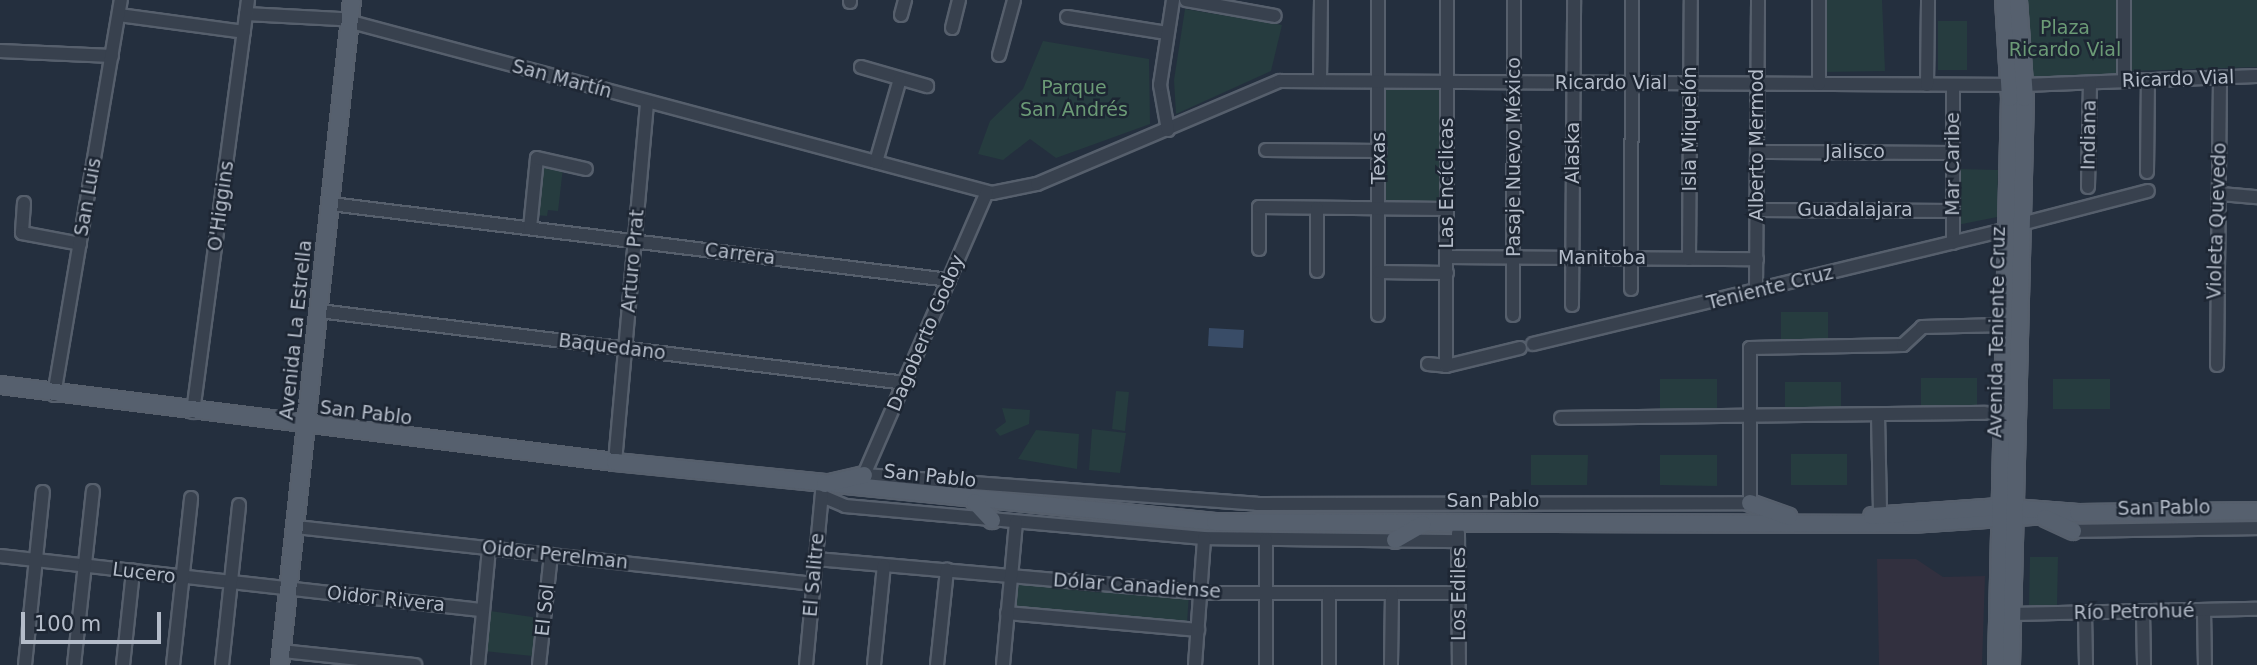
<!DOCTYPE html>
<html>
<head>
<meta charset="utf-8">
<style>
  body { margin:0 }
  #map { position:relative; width:2257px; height:665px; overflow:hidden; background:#242f3e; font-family:"DejaVu Sans",sans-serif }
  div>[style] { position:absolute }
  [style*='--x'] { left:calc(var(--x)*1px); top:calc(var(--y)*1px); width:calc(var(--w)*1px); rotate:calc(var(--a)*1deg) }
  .medical>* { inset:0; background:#32303f }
  .green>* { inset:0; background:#263c3f }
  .water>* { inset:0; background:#394c67 }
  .roads { filter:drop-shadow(2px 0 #565f6c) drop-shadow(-2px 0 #565f6c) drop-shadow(0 2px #565f6c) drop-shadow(0 -2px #565f6c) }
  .minor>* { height:12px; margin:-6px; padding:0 6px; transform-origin:6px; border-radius:6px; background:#38414e }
  .major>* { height:16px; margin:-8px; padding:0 8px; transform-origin:8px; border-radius:8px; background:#56606e }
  span { translate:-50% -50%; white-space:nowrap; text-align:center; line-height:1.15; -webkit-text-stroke:5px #1d2633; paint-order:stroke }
  .park-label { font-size:19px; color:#6b9a76 }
  .street-label { font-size:19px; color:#b4bcc9 }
  .scale { position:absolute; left:21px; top:612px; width:140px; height:32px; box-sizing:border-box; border:4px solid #b4bcc9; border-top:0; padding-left:9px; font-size:21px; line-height:24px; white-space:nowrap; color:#b4bcc9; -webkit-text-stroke:5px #1d2633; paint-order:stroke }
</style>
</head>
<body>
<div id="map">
  <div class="medical">
    <div style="clip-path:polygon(1877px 559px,1916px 559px,1943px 577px,1985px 576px,1982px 665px,1879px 665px)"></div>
  </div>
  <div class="green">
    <div style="clip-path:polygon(1822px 0,1882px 0,1885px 71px,1821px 72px)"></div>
    <div style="clip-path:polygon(2023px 0,2117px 0,2119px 73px,2030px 79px)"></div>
    <div style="clip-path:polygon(2130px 0,2257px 0,2257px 67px,2131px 71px)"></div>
    <div style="clip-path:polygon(1185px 9px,1282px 25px,1271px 71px,1176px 114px,1174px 80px)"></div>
    <div style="clip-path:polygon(1938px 21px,1967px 21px,1967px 70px,1938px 70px)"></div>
    <div style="clip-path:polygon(1043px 41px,1149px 59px,1150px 124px,1056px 158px,1030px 139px,1003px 160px,978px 154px,990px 121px,1023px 89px)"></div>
    <div style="clip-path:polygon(1382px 88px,1440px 89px,1441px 206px,1383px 205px)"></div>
    <div style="clip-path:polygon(541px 165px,563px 168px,558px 211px,548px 210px,547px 216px,535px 215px)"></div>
    <div style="clip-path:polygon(1957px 169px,1998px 170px,1997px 217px,1957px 225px)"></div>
    <div style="clip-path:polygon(1781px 312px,1828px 312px,1828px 340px,1781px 339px)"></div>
    <div style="clip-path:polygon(1921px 378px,1977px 378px,1977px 408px,1921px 408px)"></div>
    <div style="clip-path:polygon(1660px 379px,1717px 379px,1717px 410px,1660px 409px)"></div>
    <div style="clip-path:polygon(2053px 379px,2110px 379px,2110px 409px,2053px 409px)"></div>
    <div style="clip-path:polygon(1785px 382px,1841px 382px,1841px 412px,1785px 412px)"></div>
    <div style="clip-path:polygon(1116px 391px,1129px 392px,1125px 431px,1112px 429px)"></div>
    <div style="clip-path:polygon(1002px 408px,1030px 410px,1029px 424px,1000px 436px,995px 430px,1006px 422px)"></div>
    <div style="clip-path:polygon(1092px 429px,1126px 433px,1120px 473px,1089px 470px)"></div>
    <div style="clip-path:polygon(1036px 430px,1079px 434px,1077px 469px,1018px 459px)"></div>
    <div style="clip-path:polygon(1791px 454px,1847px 454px,1847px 485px,1791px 485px)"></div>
    <div style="clip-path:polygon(1531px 455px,1588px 455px,1587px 485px,1531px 485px)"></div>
    <div style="clip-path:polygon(1660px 455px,1717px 455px,1717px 486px,1660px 485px)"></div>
    <div style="clip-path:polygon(2030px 557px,2058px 557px,2057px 605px,2029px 605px)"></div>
    <div style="clip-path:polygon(1018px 581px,1189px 594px,1187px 623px,1016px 610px)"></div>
    <div style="clip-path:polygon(490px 611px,539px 618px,533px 656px,484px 651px)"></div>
  </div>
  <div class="water">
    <div style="clip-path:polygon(1209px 328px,1244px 330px,1243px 348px,1208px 346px)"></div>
  </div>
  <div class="roads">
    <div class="minor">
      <div style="--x:1186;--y:0;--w:90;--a:10.2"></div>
      <div style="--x:1378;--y:0;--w:315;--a:90"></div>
      <div style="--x:2124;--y:0;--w:81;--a:90"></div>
      <div style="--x:850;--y:2;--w:2;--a:-90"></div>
      <div style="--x:246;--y:14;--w:94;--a:3"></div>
      <div style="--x:340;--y:19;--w:675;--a:14.94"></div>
      <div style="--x:992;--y:193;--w:46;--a:-11.3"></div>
      <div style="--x:1037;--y:184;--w:264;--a:-23"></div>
      <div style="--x:1280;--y:81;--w:744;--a:0.31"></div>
      <div style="--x:2024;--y:85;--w:233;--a:-2.2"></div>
      <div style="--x:119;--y:15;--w:126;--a:7.7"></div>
      <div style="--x:901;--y:15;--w:16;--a:-75"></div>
      <div style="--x:1067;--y:17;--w:101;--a:9.1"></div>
      <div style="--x:952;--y:28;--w:29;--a:-76"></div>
      <div style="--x:0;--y:51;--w:112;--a:2.6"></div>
      <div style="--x:999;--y:55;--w:57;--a:-74.7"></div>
      <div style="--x:861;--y:67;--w:69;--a:16.1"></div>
      <div style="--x:1320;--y:81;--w:81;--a:-89.3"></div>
      <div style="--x:1819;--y:84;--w:84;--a:-90"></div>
      <div style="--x:1927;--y:85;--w:85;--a:-89.3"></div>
      <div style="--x:1168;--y:130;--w:46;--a:-100.1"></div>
      <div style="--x:1160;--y:85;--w:86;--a:-81.3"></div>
      <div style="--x:1266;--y:150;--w:114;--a:0.5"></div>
      <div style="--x:1757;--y:152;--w:196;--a:0.3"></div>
      <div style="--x:876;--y:162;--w:86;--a:-73.9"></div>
      <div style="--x:2147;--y:172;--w:91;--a:-89.4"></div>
      <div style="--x:2088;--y:187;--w:104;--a:-88.9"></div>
      <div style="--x:987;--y:192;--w:309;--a:113.5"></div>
      <div style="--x:864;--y:475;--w:394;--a:4.2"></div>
      <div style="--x:1257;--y:504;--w:493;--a:-0.1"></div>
      <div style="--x:1750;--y:503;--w:155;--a:-90"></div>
      <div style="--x:1750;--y:348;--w:153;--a:-1.1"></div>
      <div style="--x:1903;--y:345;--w:26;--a:-43"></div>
      <div style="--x:1922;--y:327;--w:82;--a:-1.4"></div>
      <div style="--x:2221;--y:194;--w:36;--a:5"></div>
      <div style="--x:24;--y:203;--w:30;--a:94"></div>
      <div style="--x:22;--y:233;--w:59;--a:10.7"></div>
      <div style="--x:331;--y:204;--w:623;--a:7.01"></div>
      <div style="--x:1757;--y:210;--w:196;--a:0.3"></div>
      <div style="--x:2021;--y:224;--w:131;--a:-14.6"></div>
      <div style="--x:530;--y:228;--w:70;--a:-84.3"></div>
      <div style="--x:537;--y:158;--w:50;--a:12.7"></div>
      <div style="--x:1953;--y:243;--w:158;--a:-90"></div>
      <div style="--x:1259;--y:249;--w:42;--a:-90"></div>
      <div style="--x:1259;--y:207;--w:188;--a:0.6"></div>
      <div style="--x:1447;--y:257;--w:310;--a:0.4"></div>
      <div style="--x:1689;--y:259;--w:259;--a:-89.6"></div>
      <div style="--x:1317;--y:271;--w:63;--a:-90"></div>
      <div style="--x:1379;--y:272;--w:68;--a:0.8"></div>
      <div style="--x:1631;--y:289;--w:289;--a:-89.8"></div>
      <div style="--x:1756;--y:289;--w:289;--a:-89.6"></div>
      <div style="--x:1572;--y:305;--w:305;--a:-89.6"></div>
      <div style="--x:319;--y:311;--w:590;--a:7"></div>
      <div style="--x:1513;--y:315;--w:315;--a:-89.8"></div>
      <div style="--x:1533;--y:344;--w:488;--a:-13.6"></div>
      <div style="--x:1428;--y:364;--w:18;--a:6"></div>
      <div style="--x:1446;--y:366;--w:76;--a:-13.7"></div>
      <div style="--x:2217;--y:365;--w:287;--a:-89.4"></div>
      <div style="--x:1446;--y:366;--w:366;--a:-89.8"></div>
      <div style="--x:54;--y:395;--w:401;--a:-80.4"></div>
      <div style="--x:193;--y:412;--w:416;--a:-82.4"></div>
      <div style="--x:1878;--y:415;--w:99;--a:88.8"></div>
      <div style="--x:1561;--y:418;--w:424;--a:-0.7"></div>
      <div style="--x:615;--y:462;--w:361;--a:-84.9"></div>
      <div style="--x:822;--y:496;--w:25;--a:23"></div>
      <div style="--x:845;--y:506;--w:360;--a:5.1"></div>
      <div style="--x:1204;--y:538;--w:254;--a:0.7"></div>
      <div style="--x:296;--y:527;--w:521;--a:6.28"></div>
      <div style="--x:2073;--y:531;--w:184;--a:-0.9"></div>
      <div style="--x:1458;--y:533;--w:132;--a:89.6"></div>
      <div style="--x:0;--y:556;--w:486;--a:6.4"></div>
      <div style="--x:816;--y:559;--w:387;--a:5"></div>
      <div style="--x:1202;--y:593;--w:257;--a:0"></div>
      <div style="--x:1329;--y:593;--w:72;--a:90"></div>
      <div style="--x:2204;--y:610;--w:55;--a:89"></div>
      <div style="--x:2143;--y:612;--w:53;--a:88.9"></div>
      <div style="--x:1007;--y:613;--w:192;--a:5.1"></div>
      <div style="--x:2085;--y:613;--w:52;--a:88.9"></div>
      <div style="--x:2011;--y:614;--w:246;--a:-1.2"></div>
      <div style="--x:282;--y:651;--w:134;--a:6"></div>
      <div style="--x:25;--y:665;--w:174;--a:-84.1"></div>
      <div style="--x:74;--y:665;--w:175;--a:-83.8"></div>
      <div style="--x:123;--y:665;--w:95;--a:-83.9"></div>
      <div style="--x:173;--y:665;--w:168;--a:-83.8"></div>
      <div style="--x:222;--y:665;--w:161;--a:-83.9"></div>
      <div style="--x:478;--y:665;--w:118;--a:-84.6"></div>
      <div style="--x:539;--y:665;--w:111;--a:-83.8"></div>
      <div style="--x:806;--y:665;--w:175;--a:-84.7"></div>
      <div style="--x:874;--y:665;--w:100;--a:-84.3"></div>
      <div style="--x:937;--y:665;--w:96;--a:-84"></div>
      <div style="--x:1003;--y:665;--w:143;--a:-84.8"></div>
      <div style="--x:1195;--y:665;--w:127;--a:-85.9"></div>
      <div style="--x:1266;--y:665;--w:125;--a:-90"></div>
      <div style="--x:1391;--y:665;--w:72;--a:-89.2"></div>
    </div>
    <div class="major">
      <div style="--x:0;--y:385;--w:620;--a:7.14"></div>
      <div style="--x:615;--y:462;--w:603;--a:5.71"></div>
      <div style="--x:1215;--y:522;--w:696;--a:0.16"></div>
      <div style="--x:1911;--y:524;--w:167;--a:-3.8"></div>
      <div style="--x:825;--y:484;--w:40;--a:-13"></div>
      <div style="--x:975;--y:502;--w:25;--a:47"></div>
      <div style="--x:1750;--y:503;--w:41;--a:19.7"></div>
      <div style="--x:1872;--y:516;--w:128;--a:-4"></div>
      <div style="--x:2000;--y:507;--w:78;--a:4.4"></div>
      <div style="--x:2078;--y:513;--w:179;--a:-0.6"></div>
      <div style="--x:2045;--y:518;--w:31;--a:25"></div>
      <div style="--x:1395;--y:540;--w:32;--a:-30"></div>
      <div style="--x:280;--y:665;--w:669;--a:-83.82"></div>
      <div style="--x:1997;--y:665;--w:567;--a:-88.69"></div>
      <div style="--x:2010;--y:98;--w:98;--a:-93.5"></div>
      <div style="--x:2011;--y:665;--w:567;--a:-88.59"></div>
      <div style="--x:2025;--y:98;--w:98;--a:-94.1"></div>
    </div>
  </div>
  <div class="park-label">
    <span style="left:2065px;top:39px">Plaza<br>Ricardo Vial</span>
    <span style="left:1074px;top:99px">Parque<br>San Andrés</span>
  </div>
  <div class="street-label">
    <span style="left:562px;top:79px;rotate:15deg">San Martín</span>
    <span style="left:2178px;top:79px;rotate:-2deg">Ricardo Vial</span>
    <span style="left:1611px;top:83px">Ricardo Vial</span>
    <span style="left:1690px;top:129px;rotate:-90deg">Isla Miquelón</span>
    <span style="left:2089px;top:135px;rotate:-89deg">Indiana</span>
    <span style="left:1757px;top:145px;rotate:-90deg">Alberto Mermod</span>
    <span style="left:1855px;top:152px">Jalisco</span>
    <span style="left:1573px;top:153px;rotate:-90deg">Alaska</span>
    <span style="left:1514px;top:157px;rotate:-90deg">Pasaje Nuevo México</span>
    <span style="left:1379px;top:158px;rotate:-90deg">Texas</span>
    <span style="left:1953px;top:164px;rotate:-90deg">Mar Caribe</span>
    <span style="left:1447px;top:183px;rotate:-90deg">Las Encíclicas</span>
    <span style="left:88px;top:197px;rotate:-80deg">San Luis</span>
    <span style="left:221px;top:206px;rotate:-82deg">O'Higgins</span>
    <span style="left:1855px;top:210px">Guadalajara</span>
    <span style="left:2217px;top:221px;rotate:-88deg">Violeta Quevedo</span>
    <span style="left:740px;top:254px;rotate:7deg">Carrera</span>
    <span style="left:1602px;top:258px">Manitoba</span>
    <span style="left:633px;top:261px;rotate:-85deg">Arturo Prat</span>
    <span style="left:1770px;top:288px;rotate:-14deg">Teniente Cruz</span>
    <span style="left:296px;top:330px;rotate:-84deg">Avenida La Estrella</span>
    <span style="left:1997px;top:332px;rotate:-89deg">Avenida Teniente Cruz</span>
    <span style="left:926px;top:333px;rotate:-67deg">Dagoberto Godoy</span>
    <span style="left:612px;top:347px;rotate:7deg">Baquedano</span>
    <span style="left:366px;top:413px;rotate:7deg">San Pablo</span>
    <span style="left:930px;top:476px;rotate:6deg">San Pablo</span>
    <span style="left:1493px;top:501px">San Pablo</span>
    <span style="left:2164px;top:508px;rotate:-1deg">San Pablo</span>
    <span style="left:555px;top:555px;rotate:6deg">Oidor Perelman</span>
    <span style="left:144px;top:573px;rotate:7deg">Lucero</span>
    <span style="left:814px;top:575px;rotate:-85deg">El Salitre</span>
    <span style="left:1137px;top:586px;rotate:4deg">Dólar Canadiense</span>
    <span style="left:1459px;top:594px;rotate:-90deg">Los Ediles</span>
    <span style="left:386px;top:599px;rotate:6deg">Oidor Rivera</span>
    <span style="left:545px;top:610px;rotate:-84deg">El Sol</span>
    <span style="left:2134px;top:612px;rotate:-1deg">Río Petrohué</span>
  </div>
  <div class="scale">100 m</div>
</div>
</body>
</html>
